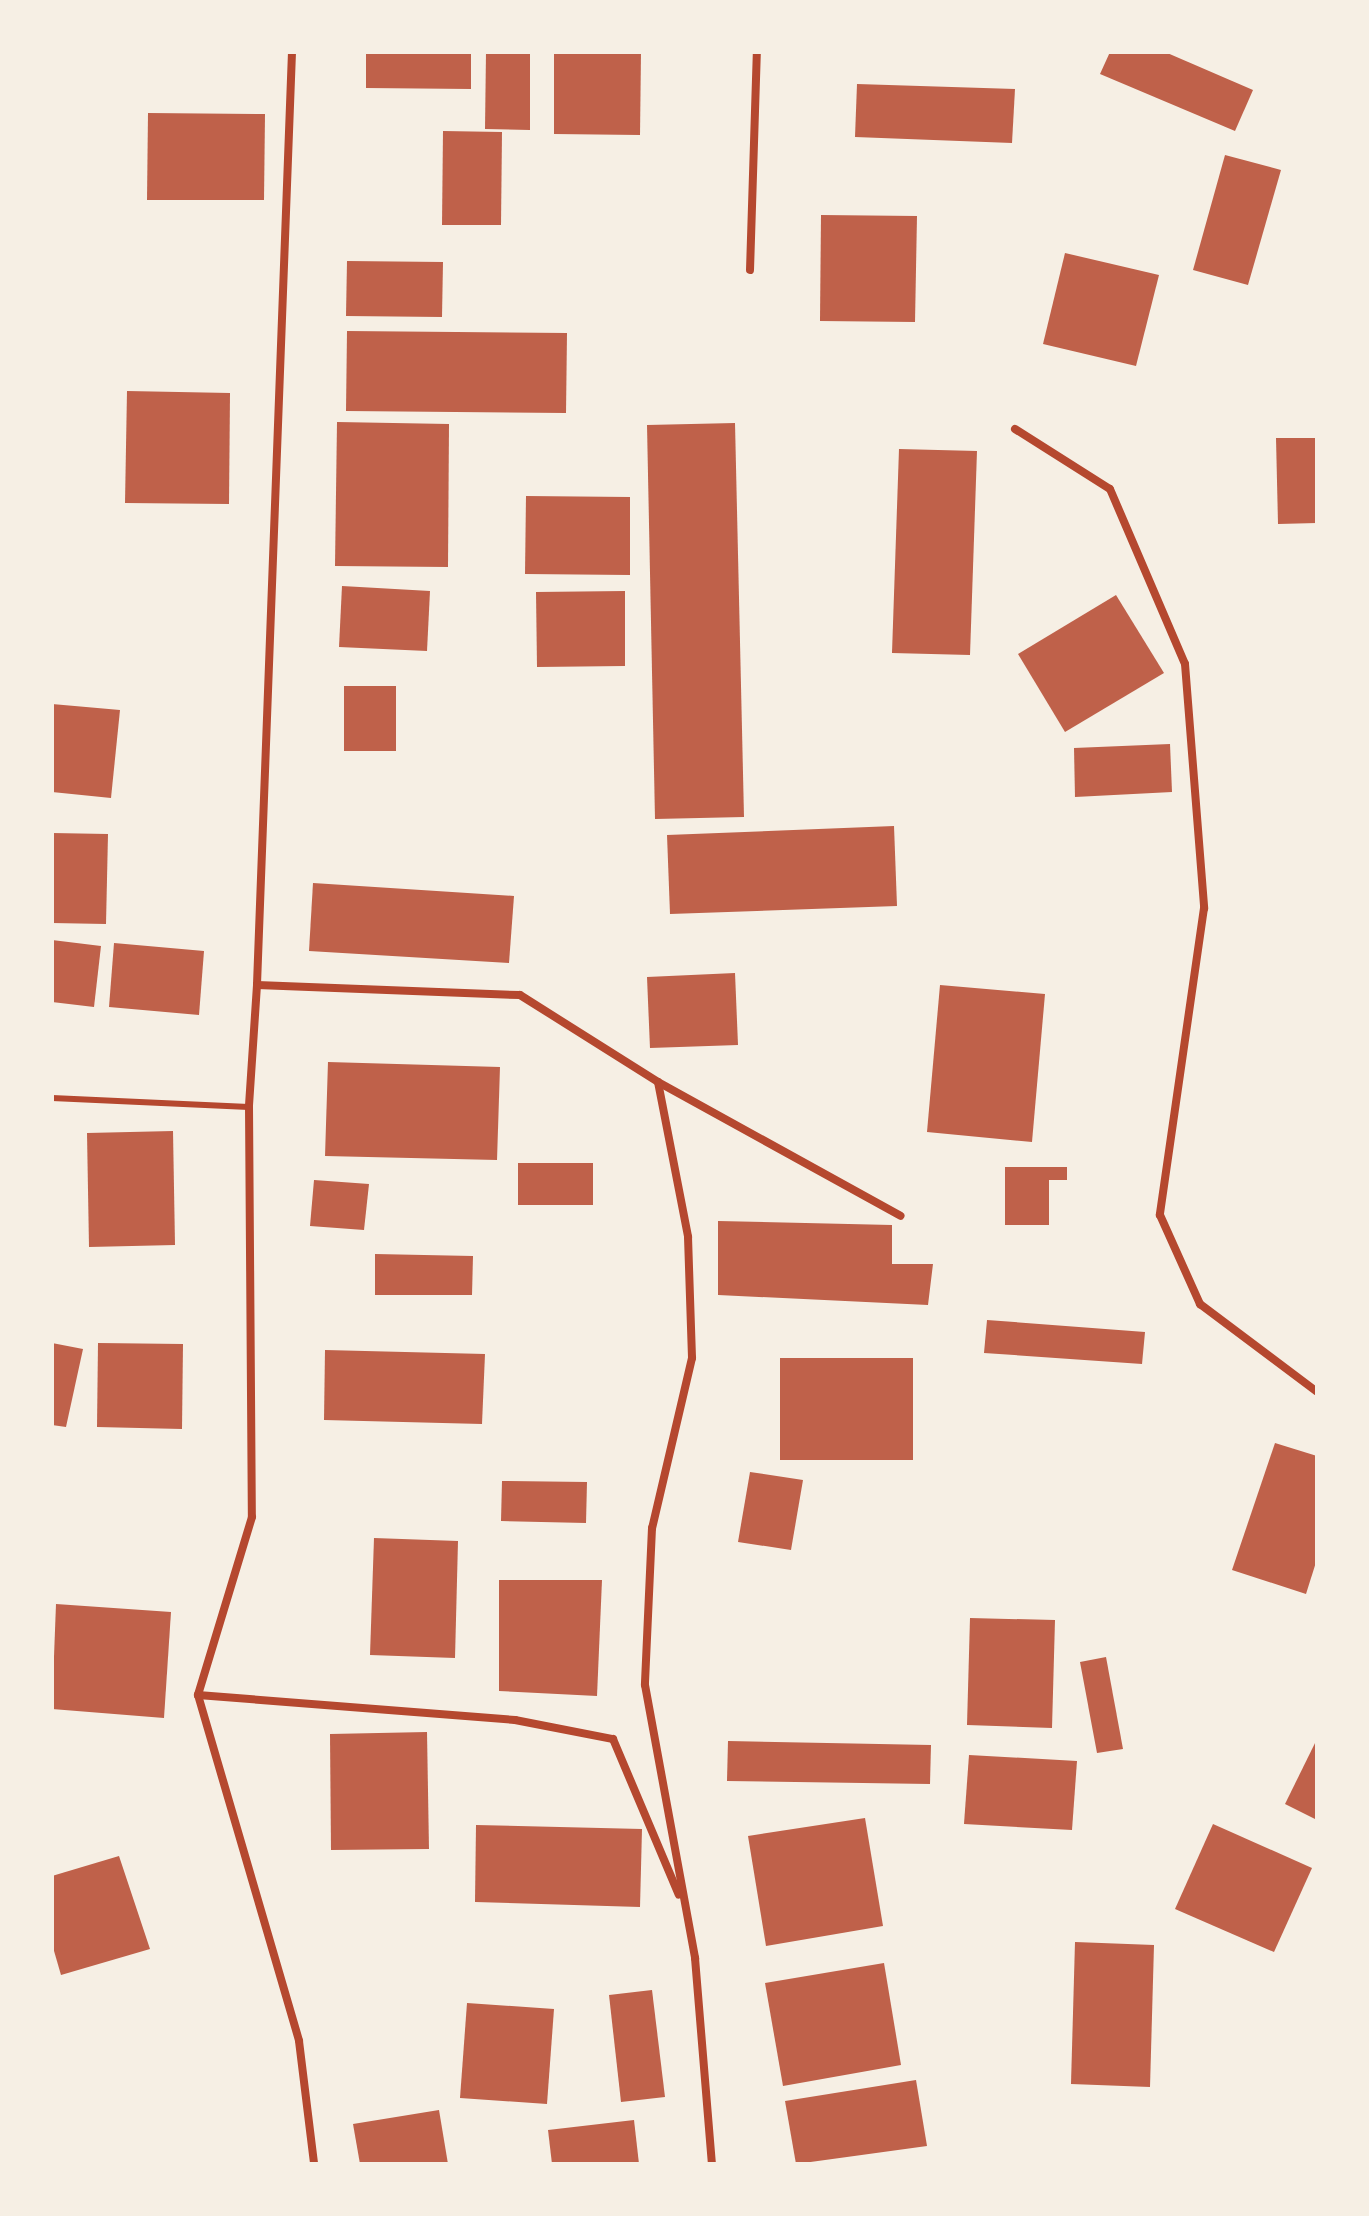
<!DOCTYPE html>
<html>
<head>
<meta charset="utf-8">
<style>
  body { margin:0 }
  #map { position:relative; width:1369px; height:2216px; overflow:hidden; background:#f6efe4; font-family:"PT Serif",serif }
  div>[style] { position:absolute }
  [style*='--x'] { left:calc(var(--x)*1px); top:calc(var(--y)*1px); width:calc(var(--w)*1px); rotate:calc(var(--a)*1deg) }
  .building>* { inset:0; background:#bf614a }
  .service>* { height:6px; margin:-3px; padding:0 3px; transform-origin:3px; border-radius:3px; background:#b5482f }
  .minor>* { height:8px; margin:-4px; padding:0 4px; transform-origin:4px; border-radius:4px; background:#b5482f }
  span { translate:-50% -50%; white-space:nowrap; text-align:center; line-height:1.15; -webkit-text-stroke:8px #f6efe4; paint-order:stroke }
  .frame { position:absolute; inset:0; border:54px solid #f6efe4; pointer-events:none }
</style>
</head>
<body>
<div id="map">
  <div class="building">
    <div style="clip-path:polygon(366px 52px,471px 52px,471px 89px,366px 88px)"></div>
    <div style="clip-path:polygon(486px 52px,530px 52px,530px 130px,485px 129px)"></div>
    <div style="clip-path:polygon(554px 52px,641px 52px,640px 135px,554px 134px)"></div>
    <div style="clip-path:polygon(1110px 52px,1165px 52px,1253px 90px,1235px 131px,1100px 74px)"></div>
    <div style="clip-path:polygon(857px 84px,1015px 89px,1012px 143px,855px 137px)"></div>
    <div style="clip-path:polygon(148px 113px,265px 114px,264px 200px,147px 200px)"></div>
    <div style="clip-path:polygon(443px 131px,502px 132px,501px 225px,442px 225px)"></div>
    <div style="clip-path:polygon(1225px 155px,1281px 170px,1248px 285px,1193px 270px)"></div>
    <div style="clip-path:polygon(821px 215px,917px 216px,915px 322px,820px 321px)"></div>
    <div style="clip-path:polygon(1065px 253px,1159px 275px,1136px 366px,1043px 344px)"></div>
    <div style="clip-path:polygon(347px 261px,443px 262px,442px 317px,346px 316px)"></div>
    <div style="clip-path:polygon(347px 331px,567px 333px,566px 413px,346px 411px)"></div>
    <div style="clip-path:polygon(127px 391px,230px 393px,229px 504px,125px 503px)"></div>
    <div style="clip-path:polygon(337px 422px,449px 424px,448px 567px,335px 566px)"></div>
    <div style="clip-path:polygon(735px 423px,744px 817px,655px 819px,647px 425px)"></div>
    <div style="clip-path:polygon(1276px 438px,1317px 438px,1317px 523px,1278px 524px)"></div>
    <div style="clip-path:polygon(899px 449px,977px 451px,970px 655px,892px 653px)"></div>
    <div style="clip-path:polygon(526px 496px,630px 497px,630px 575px,525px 574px)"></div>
    <div style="clip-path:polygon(342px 586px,430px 591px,427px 651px,339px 647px)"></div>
    <div style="clip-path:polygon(625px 591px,625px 666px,537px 667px,536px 592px)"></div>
    <div style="clip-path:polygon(1116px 595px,1164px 673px,1065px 732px,1018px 654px)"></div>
    <div style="clip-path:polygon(344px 686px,396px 686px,396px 751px,344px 751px)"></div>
    <div style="clip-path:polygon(52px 704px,120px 710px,111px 798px,52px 792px)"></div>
    <div style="clip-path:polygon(1170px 744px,1172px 792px,1075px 797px,1074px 748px)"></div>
    <div style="clip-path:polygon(894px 826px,897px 906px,670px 914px,667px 835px)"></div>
    <div style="clip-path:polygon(52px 833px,108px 834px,106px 924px,52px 923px)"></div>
    <div style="clip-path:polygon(313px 883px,514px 896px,509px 963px,309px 951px)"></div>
    <div style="clip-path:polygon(52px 940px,101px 946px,94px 1007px,52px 1002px)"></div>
    <div style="clip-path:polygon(114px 943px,204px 951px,199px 1015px,109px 1007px)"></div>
    <div style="clip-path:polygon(735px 973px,738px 1045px,650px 1048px,647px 977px)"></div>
    <div style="clip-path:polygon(940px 985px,1045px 994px,1032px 1142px,927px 1132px)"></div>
    <div style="clip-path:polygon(328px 1062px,500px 1067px,497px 1160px,325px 1156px)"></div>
    <div style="clip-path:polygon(173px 1131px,175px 1245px,89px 1247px,87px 1133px)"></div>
    <div style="clip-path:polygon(518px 1163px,593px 1163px,593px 1205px,518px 1205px)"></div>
    <div style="clip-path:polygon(1005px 1167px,1067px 1167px,1067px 1180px,1049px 1180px,1049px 1225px,1005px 1225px)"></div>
    <div style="clip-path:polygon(314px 1180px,369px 1184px,364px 1230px,310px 1226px)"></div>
    <div style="clip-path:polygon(718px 1221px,892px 1225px,892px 1264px,933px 1264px,928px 1305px,718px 1295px)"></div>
    <div style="clip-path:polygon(375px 1254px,473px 1256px,472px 1295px,375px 1295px)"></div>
    <div style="clip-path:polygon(987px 1320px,1145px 1332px,1142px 1364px,984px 1353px)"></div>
    <div style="clip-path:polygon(52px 1343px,83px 1349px,66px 1427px,52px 1425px)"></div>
    <div style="clip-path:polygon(98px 1343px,183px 1344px,182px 1429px,97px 1427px)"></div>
    <div style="clip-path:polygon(325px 1350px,485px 1354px,482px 1424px,324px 1420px)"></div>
    <div style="clip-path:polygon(780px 1358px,913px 1358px,913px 1460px,780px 1460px)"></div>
    <div style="clip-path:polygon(1275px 1443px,1317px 1456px,1317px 1559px,1306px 1594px,1232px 1570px)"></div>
    <div style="clip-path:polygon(750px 1472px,803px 1480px,791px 1550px,738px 1542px)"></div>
    <div style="clip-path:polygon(502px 1481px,587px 1482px,586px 1523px,501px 1521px)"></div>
    <div style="clip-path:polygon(374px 1538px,458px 1541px,455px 1658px,370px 1655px)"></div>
    <div style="clip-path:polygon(499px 1580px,602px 1580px,597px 1696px,499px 1691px)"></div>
    <div style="clip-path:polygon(56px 1604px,171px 1612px,164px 1718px,52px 1709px)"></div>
    <div style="clip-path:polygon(970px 1618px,1055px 1620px,1052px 1728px,967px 1725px)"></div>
    <div style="clip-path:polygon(1106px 1657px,1123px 1749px,1097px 1753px,1080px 1662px)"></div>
    <div style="clip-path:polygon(427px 1732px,429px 1849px,331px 1850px,330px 1734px)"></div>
    <div style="clip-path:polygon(1317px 1739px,1317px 1820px,1285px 1804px)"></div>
    <div style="clip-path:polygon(728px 1741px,931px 1745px,930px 1784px,727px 1781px)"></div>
    <div style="clip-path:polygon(969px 1755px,1077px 1761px,1072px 1830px,964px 1824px)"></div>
    <div style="clip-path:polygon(865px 1818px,883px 1926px,766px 1946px,748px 1836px)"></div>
    <div style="clip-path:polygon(1213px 1824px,1312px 1868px,1274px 1952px,1175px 1909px)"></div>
    <div style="clip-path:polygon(476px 1825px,642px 1829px,640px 1907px,475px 1902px)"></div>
    <div style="clip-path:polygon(119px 1856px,150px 1949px,61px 1975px,52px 1944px,52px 1876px)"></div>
    <div style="clip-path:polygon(1075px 1942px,1154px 1945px,1150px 2087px,1071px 2084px)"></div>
    <div style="clip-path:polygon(884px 1963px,901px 2065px,783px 2086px,765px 1983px)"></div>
    <div style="clip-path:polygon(652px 1990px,665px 2097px,621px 2102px,609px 1995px)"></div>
    <div style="clip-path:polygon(467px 2003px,554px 2009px,547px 2104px,460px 2098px)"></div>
    <div style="clip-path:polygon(916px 2080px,927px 2146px,796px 2164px,785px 2101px)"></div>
    <div style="clip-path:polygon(439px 2110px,448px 2164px,360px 2164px,353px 2124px)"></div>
    <div style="clip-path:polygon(634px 2120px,639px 2164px,552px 2164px,548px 2130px)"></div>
  </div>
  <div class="service">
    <div style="--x:52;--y:1098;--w:197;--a:2.6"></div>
  </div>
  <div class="minor">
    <div style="--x:292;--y:52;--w:934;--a:92.15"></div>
    <div style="--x:257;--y:985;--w:122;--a:93.8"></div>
    <div style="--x:249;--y:1107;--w:410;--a:89.6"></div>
    <div style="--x:252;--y:1517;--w:186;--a:106.9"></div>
    <div style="--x:198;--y:1695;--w:360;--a:73.7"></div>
    <div style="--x:299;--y:2041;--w:124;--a:83"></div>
    <div style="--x:750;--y:270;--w:218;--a:-88.2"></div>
    <div style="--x:1015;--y:429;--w:112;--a:32.3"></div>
    <div style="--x:1110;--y:489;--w:190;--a:66.8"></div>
    <div style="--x:1185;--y:664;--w:245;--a:85.5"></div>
    <div style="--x:1204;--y:908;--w:310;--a:98.2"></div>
    <div style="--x:1160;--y:1215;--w:98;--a:65.8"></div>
    <div style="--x:1200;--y:1304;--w:146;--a:36.9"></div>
    <div style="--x:257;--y:985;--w:263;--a:2.2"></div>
    <div style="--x:520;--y:995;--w:163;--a:32.2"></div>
    <div style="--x:658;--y:1082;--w:277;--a:28.9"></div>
    <div style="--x:658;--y:1082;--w:158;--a:79"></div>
    <div style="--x:688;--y:1237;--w:121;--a:88.1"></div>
    <div style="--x:692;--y:1358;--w:175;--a:103.2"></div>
    <div style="--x:652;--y:1528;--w:157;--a:92.6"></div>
    <div style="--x:645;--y:1685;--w:278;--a:79.6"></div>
    <div style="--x:695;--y:1958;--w:207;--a:85.3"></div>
    <div style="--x:198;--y:1695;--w:318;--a:4.5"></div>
    <div style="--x:515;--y:1720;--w:100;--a:11"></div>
    <div style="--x:613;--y:1739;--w:169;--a:67.1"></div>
  </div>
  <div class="frame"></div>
</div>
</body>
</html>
